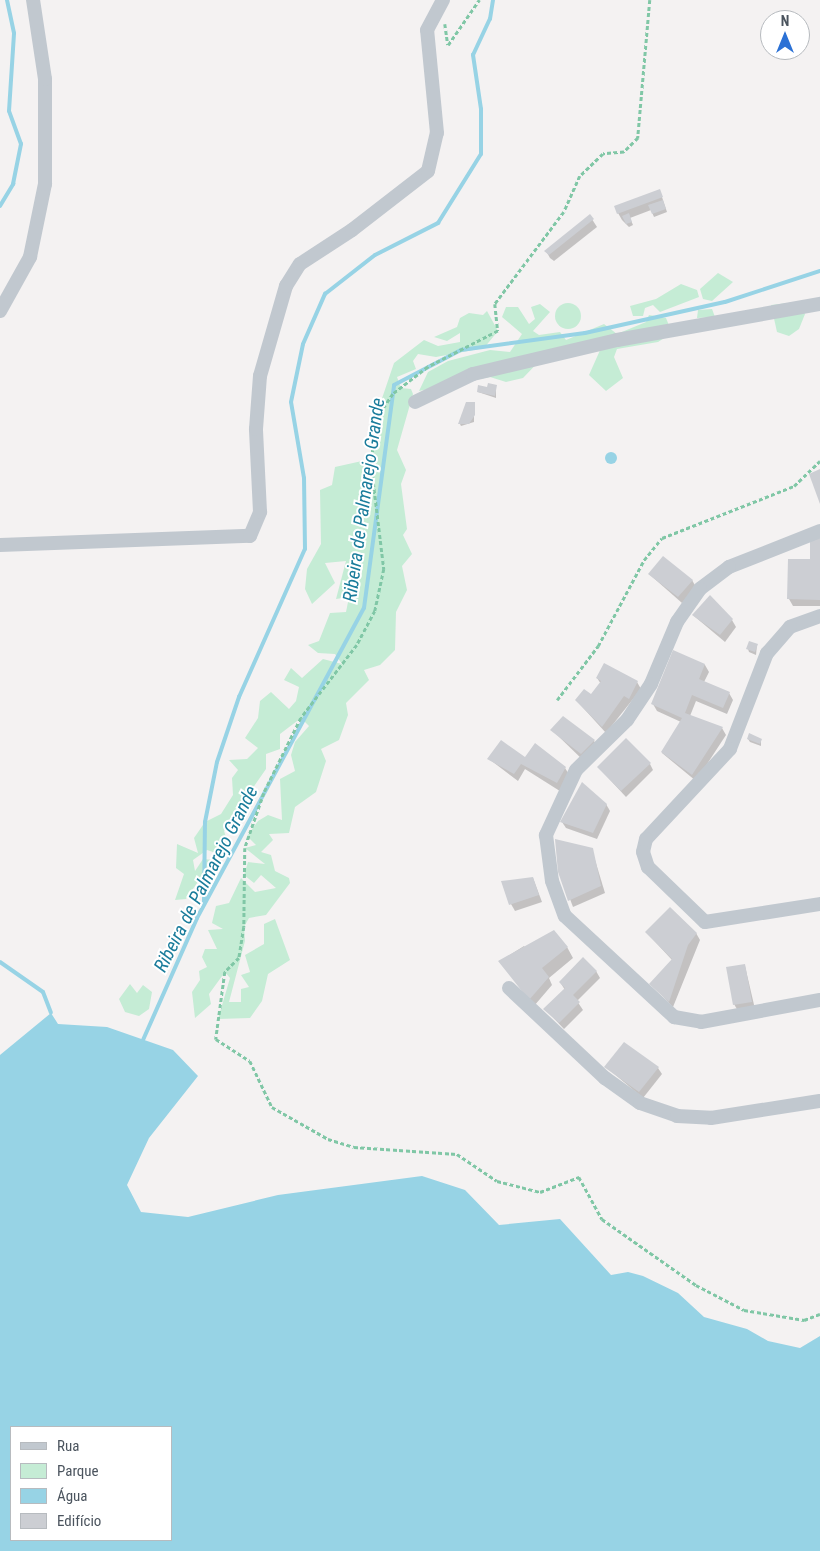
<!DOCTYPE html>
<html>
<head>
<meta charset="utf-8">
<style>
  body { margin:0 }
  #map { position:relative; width:820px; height:1551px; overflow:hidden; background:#f4f2f2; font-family:"Roboto Condensed",sans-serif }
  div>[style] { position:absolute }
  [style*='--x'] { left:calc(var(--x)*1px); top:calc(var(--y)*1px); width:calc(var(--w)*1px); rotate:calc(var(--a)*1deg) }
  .green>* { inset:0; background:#c5ecd5 }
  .round { border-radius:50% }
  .water>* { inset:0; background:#97d3e5 }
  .shadow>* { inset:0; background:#0003 }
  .stream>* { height:4px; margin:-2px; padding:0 2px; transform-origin:2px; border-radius:2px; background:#97d3e5 }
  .building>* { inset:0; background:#ccced3 }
  .path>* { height:2.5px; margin-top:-1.25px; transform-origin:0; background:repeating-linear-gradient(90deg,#80c7a6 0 4px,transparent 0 6.5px) }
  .minor>* { height:14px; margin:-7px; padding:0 7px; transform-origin:7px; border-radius:7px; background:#c1c8cf }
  span { translate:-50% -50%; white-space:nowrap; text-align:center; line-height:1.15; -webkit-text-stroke:4px #fff; paint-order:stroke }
  .water-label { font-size:19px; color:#1a7c9b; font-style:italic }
  .legend { position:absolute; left:10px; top:1426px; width:162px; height:115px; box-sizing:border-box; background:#fff; border:1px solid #b7bbbf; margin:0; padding:6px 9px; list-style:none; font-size:15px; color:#4b545e }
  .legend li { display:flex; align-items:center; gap:10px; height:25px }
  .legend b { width:25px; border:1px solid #b7bbbf }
  .north { position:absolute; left:760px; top:10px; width:50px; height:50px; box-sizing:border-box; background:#fff; border:1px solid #b7bbbf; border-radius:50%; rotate:0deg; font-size:14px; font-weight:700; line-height:20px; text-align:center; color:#4b545e }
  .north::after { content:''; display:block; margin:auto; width:18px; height:22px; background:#2b71d5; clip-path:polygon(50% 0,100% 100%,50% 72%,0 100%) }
</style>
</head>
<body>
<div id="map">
  <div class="green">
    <div style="clip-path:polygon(718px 273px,733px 282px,712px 301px,703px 299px,700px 289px)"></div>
    <div style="clip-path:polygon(681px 284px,697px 290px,699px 297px,660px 312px,653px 305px,645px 308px,643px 316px,633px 316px,630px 306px,656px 299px)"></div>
    <div style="clip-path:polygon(797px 302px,805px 314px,799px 329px,789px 336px,777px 332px,771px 305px)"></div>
    <div class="round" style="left:555px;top:303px;width:26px;height:26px"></div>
    <div style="clip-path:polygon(540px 304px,550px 312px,533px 331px,539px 335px,560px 332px,566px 340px,604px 324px,617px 334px,646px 322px,649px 315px,666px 318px,672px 333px,658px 342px,617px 349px,614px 357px,623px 378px,606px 391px,589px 375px,601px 348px,548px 352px,523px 378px,506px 382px,490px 377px,419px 391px,428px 372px,448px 361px,490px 350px,510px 352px,522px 334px,502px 317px,506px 307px,518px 307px,529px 324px,535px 319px,531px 307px)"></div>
    <div style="clip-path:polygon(712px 309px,715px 317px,697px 318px,698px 310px)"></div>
    <div style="clip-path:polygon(487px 311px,498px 331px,484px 348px,436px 357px,418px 354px,413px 361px,416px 369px,397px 377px,401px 388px,411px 389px,413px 394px,397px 450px,406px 470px,401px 484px,407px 529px,403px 535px,412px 554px,402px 566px,407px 590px,396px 612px,395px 650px,380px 665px,364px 670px,369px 680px,346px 703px,348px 715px,339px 740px,321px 749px,326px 761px,316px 792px,295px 807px,289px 833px,269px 834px,273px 840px,261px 852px,271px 855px,275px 871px,289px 878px,290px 883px,266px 915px,249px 918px,244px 927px,245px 941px,229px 1002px,241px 1002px,241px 989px,249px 987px,241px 975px,250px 972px,245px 955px,264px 944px,264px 924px,275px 919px,290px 960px,268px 974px,262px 1001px,250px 1018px,218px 1019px,230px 978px,225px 972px,209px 994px,211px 1004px,195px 1018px,192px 992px,200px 980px,199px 971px,207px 967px,202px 957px,205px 949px,217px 949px,208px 930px,223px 929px,212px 923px,216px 906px,229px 903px,241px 878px,255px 892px,276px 888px,261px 875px,254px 883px,244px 875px,248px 862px,265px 864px,245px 848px,256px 845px,247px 836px,258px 821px,268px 815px,282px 820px,280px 779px,295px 771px,291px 755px,295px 742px,309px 726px,301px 718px,280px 734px,280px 749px,266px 754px,266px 769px,250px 792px,245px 813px,224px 831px,228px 843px,216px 853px,207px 850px,193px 860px,195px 871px,203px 859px,213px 860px,186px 899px,175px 900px,184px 874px,176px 868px,177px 844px,198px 853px,194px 838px,205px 822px,221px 814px,233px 795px,232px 778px,238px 770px,229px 760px,247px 759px,258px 748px,245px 738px,258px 718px,260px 701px,271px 692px,289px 709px,296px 701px,299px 687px,284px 680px,291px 668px,302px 678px,323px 659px,342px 664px,335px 654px,318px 653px,308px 645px,319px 641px,330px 613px,346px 612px,349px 597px,336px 599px,346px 561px,325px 563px,335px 583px,312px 604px,305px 589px,307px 569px,321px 544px,320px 490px,332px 485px,335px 467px,362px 461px,372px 469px,376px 462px,370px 445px,377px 437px,374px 422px,394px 363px,424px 340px,438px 346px,460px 342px,460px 333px,447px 341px,434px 337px,457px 327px,460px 318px,469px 313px,483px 315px)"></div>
    <div style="clip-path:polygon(130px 984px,137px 993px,143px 985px,152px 992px,149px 1009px,139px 1016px,125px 1012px,119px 999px)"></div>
  </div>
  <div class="water">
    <div class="round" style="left:605px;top:452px;width:12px;height:12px"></div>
    <div style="clip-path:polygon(evenodd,51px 1013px,58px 1024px,107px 1027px,173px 1050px,198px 1076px,149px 1138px,127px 1185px,141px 1212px,188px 1217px,278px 1195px,422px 1176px,465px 1190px,499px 1225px,560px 1219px,611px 1275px,628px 1272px,643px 1276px,678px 1293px,704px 1317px,747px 1329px,768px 1341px,800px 1348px,820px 1336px,820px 1551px,0 1551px,0 1055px,51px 1013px,11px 1427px,171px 1427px,171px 1540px,11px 1540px,11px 1427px)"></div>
  </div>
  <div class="shadow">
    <div style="clip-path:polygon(660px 191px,667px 212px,654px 217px,651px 210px,630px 218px,633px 225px,629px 227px,622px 220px,618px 213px)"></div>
    <div style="clip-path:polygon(590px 216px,597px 227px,554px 261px,550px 258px,546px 251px)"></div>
    <div style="clip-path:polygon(496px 386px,496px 398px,478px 392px,488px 388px)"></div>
    <div style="clip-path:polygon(474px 403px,474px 422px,461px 426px,460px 424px)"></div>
    <div style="clip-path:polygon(820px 538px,820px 606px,793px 606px,789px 599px,790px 560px,811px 561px)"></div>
    <div style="clip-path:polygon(649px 574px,692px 580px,696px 587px,682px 603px)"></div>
    <div style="clip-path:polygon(694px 616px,732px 620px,736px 627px,725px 642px)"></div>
    <div style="clip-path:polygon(757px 645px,756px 655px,749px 652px,748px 649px)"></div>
    <div style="clip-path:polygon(674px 652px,705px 665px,709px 672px,704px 682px,729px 693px,733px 700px,727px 714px,696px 701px,690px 716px,722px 728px,726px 735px,696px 781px,662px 753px,681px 722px,657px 711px,653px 704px)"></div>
    <div style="clip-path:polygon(597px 678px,637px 682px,641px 689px,606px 733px,576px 700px,591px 696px,601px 684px)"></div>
    <div style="clip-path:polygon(563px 718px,594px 741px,601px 752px,587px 764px,552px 730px)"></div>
    <div style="clip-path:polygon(748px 739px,761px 740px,761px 746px,750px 742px)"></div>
    <div style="clip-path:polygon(524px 758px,565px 768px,572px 779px,563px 793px,525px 769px,518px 781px,489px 759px)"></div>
    <div style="clip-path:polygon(650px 764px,653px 770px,626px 797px,599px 768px)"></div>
    <div style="clip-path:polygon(606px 804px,610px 811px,597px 839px,566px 828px,562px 822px)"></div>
    <div style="clip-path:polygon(592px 850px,605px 893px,573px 907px,560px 872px)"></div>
    <div style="clip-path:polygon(533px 878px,542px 902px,515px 911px,511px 904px)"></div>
    <div style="clip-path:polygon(647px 933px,696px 933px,700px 940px,673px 1007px,651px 984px,672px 960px)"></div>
    <div style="clip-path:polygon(524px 946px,527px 950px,567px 947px,573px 958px,549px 978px,552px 985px,534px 1006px,500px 961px)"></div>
    <div style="clip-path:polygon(745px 966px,755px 1009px,738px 1011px,734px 1004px)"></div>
    <div style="clip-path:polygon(596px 971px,600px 978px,577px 1001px,583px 1010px,564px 1029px,545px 1009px,565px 990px,560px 982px)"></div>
    <div style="clip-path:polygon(606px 1067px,658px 1068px,662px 1074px,643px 1098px)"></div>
  </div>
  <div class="stream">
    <div style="--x:0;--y:206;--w:26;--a:-59"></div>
    <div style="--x:13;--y:184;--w:41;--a:-78.7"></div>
    <div style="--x:21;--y:144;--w:35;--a:-110"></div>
    <div style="--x:9;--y:111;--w:78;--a:-86.3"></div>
    <div style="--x:14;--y:33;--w:34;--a:-102"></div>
    <div style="--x:204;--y:902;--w:80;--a:-89.3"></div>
    <div style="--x:205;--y:822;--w:61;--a:-78.7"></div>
    <div style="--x:217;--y:762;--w:69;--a:-71.3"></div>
    <div style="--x:239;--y:697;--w:162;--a:-66"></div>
    <div style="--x:305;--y:549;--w:71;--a:-90.8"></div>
    <div style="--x:304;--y:478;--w:77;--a:-99.7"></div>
    <div style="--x:291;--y:402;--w:59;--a:-78.3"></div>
    <div style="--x:303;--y:344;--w:55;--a:-66.3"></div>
    <div style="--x:325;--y:294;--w:63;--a:-38"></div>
    <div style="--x:375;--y:255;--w:71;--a:-26.9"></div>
    <div style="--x:438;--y:223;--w:81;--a:-58.1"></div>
    <div style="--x:481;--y:154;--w:45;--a:-90"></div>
    <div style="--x:481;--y:109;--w:55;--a:-98.4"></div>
    <div style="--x:473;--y:55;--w:40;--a:-65"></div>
    <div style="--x:490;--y:19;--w:19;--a:-81"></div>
    <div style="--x:0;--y:962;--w:52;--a:34.9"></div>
    <div style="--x:43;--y:992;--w:22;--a:69"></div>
    <div style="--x:143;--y:1040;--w:133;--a:-66.1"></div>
    <div style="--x:197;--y:918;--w:352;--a:-61.7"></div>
    <div style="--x:364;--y:608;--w:225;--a:-82.3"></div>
    <div style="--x:394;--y:385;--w:76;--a:-27.6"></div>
    <div style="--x:461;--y:350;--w:125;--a:-7.8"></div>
    <div style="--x:585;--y:333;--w:143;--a:-12.5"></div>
    <div style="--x:725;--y:302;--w:100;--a:-18.1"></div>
  </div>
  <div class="building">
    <div style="clip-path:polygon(660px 189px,663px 197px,617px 214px,614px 206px)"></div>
    <div style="clip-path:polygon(663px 200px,666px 209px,652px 214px,648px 205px)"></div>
    <div style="clip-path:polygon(629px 213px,632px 222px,626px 224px,622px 216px)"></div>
    <div style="clip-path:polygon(590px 214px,594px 219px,549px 255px,544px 251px)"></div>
    <div style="clip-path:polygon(488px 383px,497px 385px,495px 396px,477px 392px,478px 385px,487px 387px)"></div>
    <div style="clip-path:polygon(466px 402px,475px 402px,475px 415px,469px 424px,458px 424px)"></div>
    <div style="clip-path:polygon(820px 469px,820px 504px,809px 474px)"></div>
    <div style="clip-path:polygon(820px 537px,820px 600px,787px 599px,788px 559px,810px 559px,810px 540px)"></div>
    <div style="clip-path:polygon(663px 556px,693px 580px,678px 597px,648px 574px)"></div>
    <div style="clip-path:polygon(710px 595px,733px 619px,720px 635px,692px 615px)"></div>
    <div style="clip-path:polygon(749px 641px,758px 644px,755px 652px,746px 649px)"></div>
    <div style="clip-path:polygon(673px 650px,705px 664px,699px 679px,730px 692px,723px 708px,692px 695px,685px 713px,723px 727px,692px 775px,661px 752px,682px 718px,651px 704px)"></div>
    <div style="clip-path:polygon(604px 663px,638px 681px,629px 699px,624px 696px,602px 727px,575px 700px,584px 689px,591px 694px,601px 681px,596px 678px)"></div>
    <div style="clip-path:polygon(563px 716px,595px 740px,581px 754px,550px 730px)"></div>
    <div style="clip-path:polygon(749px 733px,762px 739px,760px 744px,747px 739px)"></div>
    <div style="clip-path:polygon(626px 738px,651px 763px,621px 791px,597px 767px)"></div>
    <div style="clip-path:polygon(501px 740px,525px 757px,535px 743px,566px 767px,557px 783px,521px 764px,514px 774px,487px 759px)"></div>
    <div style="clip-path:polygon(582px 782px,607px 804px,593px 833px,560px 822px)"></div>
    <div style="clip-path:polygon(555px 839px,593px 848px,601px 886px,568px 901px,558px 872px)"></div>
    <div style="clip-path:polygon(533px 877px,539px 895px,509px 905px,501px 881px)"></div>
    <div style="clip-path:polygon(670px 907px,697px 933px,688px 945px,669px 1002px,649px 984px,672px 959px,645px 932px)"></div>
    <div style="clip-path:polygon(554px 930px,568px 947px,542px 968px,549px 977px,529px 1000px,498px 961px)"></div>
    <div style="clip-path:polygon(583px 957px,597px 971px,573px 995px,580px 1002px,559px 1023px,543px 1009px,565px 988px,559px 982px)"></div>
    <div style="clip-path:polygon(745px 964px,752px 1002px,733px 1005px,726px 967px)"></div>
    <div style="clip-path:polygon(624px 1042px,659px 1067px,639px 1092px,604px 1067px)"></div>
  </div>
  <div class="path">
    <div style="--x:650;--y:0;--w:139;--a:95"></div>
    <div style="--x:638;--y:138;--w:20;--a:135"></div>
    <div style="--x:624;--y:152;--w:21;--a:175"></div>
    <div style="--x:603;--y:154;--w:32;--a:136"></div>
    <div style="--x:580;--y:176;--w:39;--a:114"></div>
    <div style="--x:564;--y:212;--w:115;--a:126.9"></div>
    <div style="--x:495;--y:304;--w:27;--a:84"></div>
    <div style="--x:498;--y:331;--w:79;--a:152.8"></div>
    <div style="--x:428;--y:367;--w:44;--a:142.4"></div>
    <div style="--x:393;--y:394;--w:34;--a:124"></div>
    <div style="--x:374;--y:422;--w:48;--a:92.4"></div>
    <div style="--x:372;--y:470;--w:100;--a:83.1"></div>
    <div style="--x:384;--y:569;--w:43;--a:102.1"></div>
    <div style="--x:375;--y:611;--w:38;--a:118"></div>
    <div style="--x:357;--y:645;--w:92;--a:127.5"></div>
    <div style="--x:301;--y:718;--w:84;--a:116.3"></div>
    <div style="--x:264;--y:793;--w:58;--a:109.1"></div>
    <div style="--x:245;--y:848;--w:79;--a:90.7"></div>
    <div style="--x:244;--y:927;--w:31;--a:99"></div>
    <div style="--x:239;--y:958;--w:20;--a:135"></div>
    <div style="--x:225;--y:972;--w:68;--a:97.7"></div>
    <div style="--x:216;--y:1039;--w:40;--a:32.9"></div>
    <div style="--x:250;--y:1061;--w:51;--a:64.4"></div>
    <div style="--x:272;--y:1107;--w:64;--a:29.7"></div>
    <div style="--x:328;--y:1139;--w:27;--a:17"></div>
    <div style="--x:354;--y:1147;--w:103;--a:3.9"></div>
    <div style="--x:457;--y:1154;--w:48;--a:34"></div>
    <div style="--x:497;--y:1181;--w:44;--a:14.3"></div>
    <div style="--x:540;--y:1192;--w:42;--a:-21"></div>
    <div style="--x:579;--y:1177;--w:48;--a:61.3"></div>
    <div style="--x:602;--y:1219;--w:115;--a:35.1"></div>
    <div style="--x:696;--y:1285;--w:54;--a:27.5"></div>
    <div style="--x:744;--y:1310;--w:61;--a:9.5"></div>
    <div style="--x:804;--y:1320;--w:17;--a:-21"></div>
    <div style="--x:445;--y:24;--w:21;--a:82"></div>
    <div style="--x:448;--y:45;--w:55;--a:-55.4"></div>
    <div style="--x:557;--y:700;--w:68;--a:-52.8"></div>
    <div style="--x:598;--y:646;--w:98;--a:-61.9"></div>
    <div style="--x:644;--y:560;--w:28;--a:-51"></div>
    <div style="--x:662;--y:538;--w:142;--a:-21.5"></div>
    <div style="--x:794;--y:486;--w:36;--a:-44"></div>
  </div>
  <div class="minor">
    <div style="--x:0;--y:311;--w:62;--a:-60.9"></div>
    <div style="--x:30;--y:257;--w:75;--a:-78.4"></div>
    <div style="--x:45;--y:184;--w:105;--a:-90"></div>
    <div style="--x:45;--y:79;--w:80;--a:-98.6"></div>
    <div style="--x:415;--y:402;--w:64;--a:-25.8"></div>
    <div style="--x:473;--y:374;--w:148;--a:-13.3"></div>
    <div style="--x:617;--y:340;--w:206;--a:-10.1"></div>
    <div style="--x:820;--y:531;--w:98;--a:158.4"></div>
    <div style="--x:729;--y:567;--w:36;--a:143"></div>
    <div style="--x:700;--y:589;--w:40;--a:124.9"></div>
    <div style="--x:677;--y:622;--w:67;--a:112.8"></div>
    <div style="--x:651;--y:684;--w:43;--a:123.7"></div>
    <div style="--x:627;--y:720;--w:71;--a:135.6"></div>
    <div style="--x:576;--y:770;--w:72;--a:114.8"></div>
    <div style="--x:546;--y:835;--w:46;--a:82.6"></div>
    <div style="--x:552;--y:881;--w:37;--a:70"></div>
    <div style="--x:565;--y:916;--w:149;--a:42.8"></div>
    <div style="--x:674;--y:1017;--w:27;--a:10"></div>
    <div style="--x:701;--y:1022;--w:121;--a:-10.5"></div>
    <div style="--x:0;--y:545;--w:250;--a:-2.1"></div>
    <div style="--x:250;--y:536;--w:26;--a:-67"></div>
    <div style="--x:260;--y:512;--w:83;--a:-92.8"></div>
    <div style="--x:256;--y:429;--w:53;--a:-85.7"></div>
    <div style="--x:260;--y:376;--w:94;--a:-73.9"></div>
    <div style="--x:286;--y:286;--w:26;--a:-58"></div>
    <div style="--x:300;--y:264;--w:62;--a:-33.2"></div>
    <div style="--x:352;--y:230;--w:96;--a:-37.8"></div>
    <div style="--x:428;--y:171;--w:39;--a:-77"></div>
    <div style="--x:437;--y:133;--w:103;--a:-95.5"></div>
    <div style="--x:427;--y:30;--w:34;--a:-62"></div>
    <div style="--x:820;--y:616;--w:32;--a:160"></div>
    <div style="--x:790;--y:627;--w:35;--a:131"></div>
    <div style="--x:767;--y:653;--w:103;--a:111.1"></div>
    <div style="--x:730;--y:749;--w:123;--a:133"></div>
    <div style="--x:646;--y:839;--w:13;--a:103"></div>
    <div style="--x:643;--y:852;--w:16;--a:72"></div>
    <div style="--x:648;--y:867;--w:79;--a:44"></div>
    <div style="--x:705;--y:922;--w:116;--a:-8.9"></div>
    <div style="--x:509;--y:988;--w:132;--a:43.2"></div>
    <div style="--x:605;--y:1078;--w:43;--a:35.5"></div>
    <div style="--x:640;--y:1103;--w:39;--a:19"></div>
    <div style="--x:677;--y:1116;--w:34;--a:3"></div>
    <div style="--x:711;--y:1118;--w:110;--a:-8.9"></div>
  </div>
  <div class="water-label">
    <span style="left:364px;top:500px;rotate:-82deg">Ribeira de Palmarejo Grande</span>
    <span style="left:206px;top:879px;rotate:-63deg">Ribeira de Palmarejo Grande</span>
  </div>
  <ul class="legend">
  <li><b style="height:6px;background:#c1c8cf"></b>Rua</li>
  <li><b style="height:14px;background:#c5ecd5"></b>Parque</li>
  <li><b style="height:14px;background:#97d3e5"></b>Água</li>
  <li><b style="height:14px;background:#ccced3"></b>Edifício</li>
  </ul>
  <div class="north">N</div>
</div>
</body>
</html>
